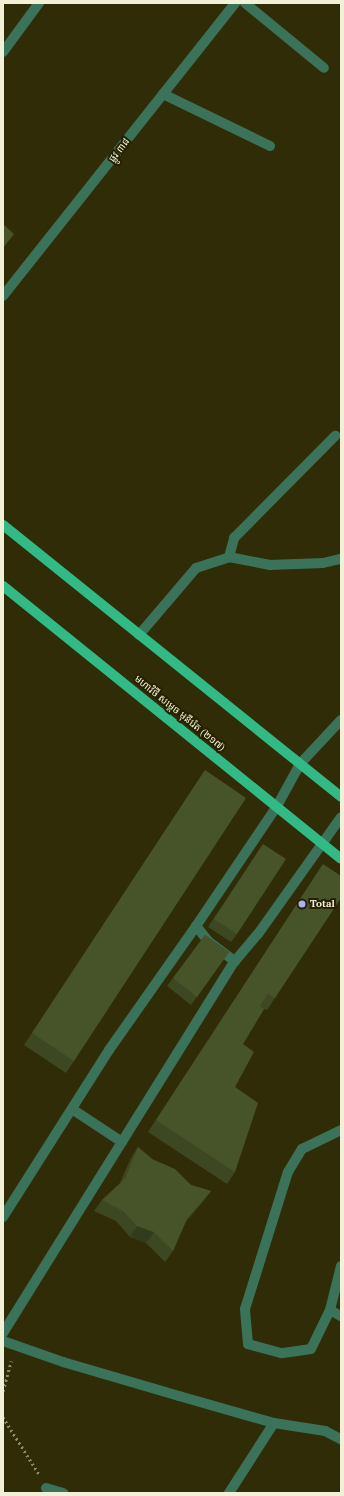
<!DOCTYPE html>
<html>
<head>
<meta charset="utf-8">
<style>
  body { margin:0 }
  #map { position:relative; width:344px; height:1496px; overflow:hidden; background:#302c08; font-family:"PT Serif","Noto Sans Khmer",serif }
  div>[style] { position:absolute }
  [style*='--x'] { left:calc(var(--x)*1px); top:calc(var(--y)*1px); width:calc(var(--w)*1px); rotate:calc(var(--a)*1deg) }
  .path>* { height:2.5px; margin-top:-1.25px; transform-origin:0; background:repeating-linear-gradient(90deg,#8d8a6b 0 2px,transparent 0 5px) }
  .minor>* { height:10px; margin:-5px; padding:0 5px; transform-origin:5px; border-radius:5px; background:#3a7359 }
  .major>* { height:10px; margin:-5px; padding:0 5px; transform-origin:5px; border-radius:5px; background:#32ba86 }
  .wall>* { inset:0; background:#3d4823 }
  .shaded-wall>* { inset:0; background:#323b1d }
  .building>* { inset:0; background:#475429 }
  .dots>* { width:11px; height:11px; translate:-50% -50%; box-sizing:border-box; border:2px solid #262200; border-radius:50% }
  span { translate:-50% -50%; white-space:nowrap; text-align:center; line-height:1.15; -webkit-text-stroke:4px #262200; paint-order:stroke }
  .street-label { font-size:10px; color:#f2f0d7 }
  .poi-label { font-size:10px; color:#f2f0d7; font-weight:700 }
  .left { translate:0 -50%; text-align:left }
  .frame { position:absolute; inset:0; border:4px solid #f2f0d7; pointer-events:none }
</style>
</head>
<body>
<div id="map">
  <div class="path">
    <div style="--x:3;--y:1391;--w:31;--a:-75"></div>
    <div style="--x:3;--y:1417;--w:67;--a:57.7"></div>
  </div>
  <div class="minor">
    <div style="--x:245;--y:3;--w:102;--a:39.4"></div>
    <div style="--x:3;--y:52;--w:61;--a:-53.7"></div>
    <div style="--x:163;--y:94;--w:119;--a:25.9"></div>
    <div style="--x:3;--y:296;--w:374;--a:-51.6"></div>
    <div style="--x:229;--y:557;--w:20;--a:-75"></div>
    <div style="--x:234;--y:538;--w:144;--a:-45.3"></div>
    <div style="--x:139;--y:635;--w:88;--a:-49.6"></div>
    <div style="--x:196;--y:568;--w:35;--a:-18"></div>
    <div style="--x:229;--y:557;--w:42;--a:11"></div>
    <div style="--x:270;--y:565;--w:53;--a:-2.2"></div>
    <div style="--x:323;--y:563;--w:18;--a:-13"></div>
    <div style="--x:341;--y:720;--w:60;--a:133"></div>
    <div style="--x:300;--y:764;--w:48;--a:118.7"></div>
    <div style="--x:277;--y:806;--w:145;--a:124"></div>
    <div style="--x:196;--y:926;--w:19;--a:51"></div>
    <div style="--x:208;--y:941;--w:34;--a:37"></div>
    <div style="--x:235;--y:961;--w:35;--a:-50"></div>
    <div style="--x:258;--y:934;--w:143;--a:-54.6"></div>
    <div style="--x:72;--y:1109;--w:60;--a:33.4"></div>
    <div style="--x:3;--y:1217;--w:198;--a:-57.6"></div>
    <div style="--x:109;--y:1050;--w:151;--a:-54.9"></div>
    <div style="--x:341;--y:1266;--w:45;--a:104"></div>
    <div style="--x:330;--y:1310;--w:13;--a:29"></div>
    <div style="--x:330;--y:1310;--w:43;--a:116"></div>
    <div style="--x:311;--y:1349;--w:30;--a:172"></div>
    <div style="--x:281;--y:1353;--w:34;--a:-165"></div>
    <div style="--x:248;--y:1344;--w:35;--a:-95"></div>
    <div style="--x:245;--y:1309;--w:144;--a:-72.6"></div>
    <div style="--x:288;--y:1172;--w:27;--a:-59"></div>
    <div style="--x:302;--y:1149;--w:43;--a:-26"></div>
    <div style="--x:3;--y:1333;--w:438;--a:-58.1"></div>
    <div style="--x:3;--y:1341;--w:64;--a:19.3"></div>
    <div style="--x:63;--y:1362;--w:121;--a:16.3"></div>
    <div style="--x:179;--y:1396;--w:99;--a:15.9"></div>
    <div style="--x:274;--y:1423;--w:52;--a:8.9"></div>
    <div style="--x:325;--y:1431;--w:18;--a:27"></div>
    <div style="--x:46;--y:1488;--w:18;--a:16"></div>
    <div style="--x:229;--y:1493;--w:83;--a:-57.3"></div>
  </div>
  <div class="major">
    <div style="--x:3;--y:525;--w:434;--a:38.8"></div>
    <div style="--x:3;--y:586;--w:434;--a:38.9"></div>
  </div>
  <div class="wall">
    <div style="clip-path:polygon(205px 770px,74px 1061px,66px 1073px,24px 1045px)"></div>
    <div style="clip-path:polygon(263px 844px,237px 934px,231px 942px,208px 927px)"></div>
    <div style="clip-path:polygon(323px 864px,275px 998px,267px 1010px,264px 1009px,243px 1044px,235px 1087px,235px 1172px,227px 1184px,148px 1132px)"></div>
    <div style="clip-path:polygon(205px 935px,229px 952px,191px 1005px,167px 986px)"></div>
    <div style="clip-path:polygon(138px 1147px,152px 1159px,191px 1185px,211px 1191px,203px 1202px,185px 1223px,173px 1251px,165px 1262px,146px 1243px,130px 1237px,116px 1221px,94px 1211px,102px 1200px,120px 1183px,131px 1158px)"></div>
  </div>
  <div class="shaded-wall">
    <div style="clip-path:polygon(211px 1191px,203px 1202px,179px 1229px,187px 1219px)"></div>
    <div style="clip-path:polygon(137px 1226px,154px 1232px,146px 1243px,130px 1237px)"></div>
  </div>
  <div class="building">
    <div style="clip-path:polygon(3px 224px,14px 234px,3px 248px)"></div>
    <div style="clip-path:polygon(205px 770px,246px 798px,74px 1061px,32px 1033px)"></div>
    <div style="clip-path:polygon(263px 844px,286px 859px,237px 934px,214px 919px)"></div>
    <div style="clip-path:polygon(323px 864px,341px 876px,341px 898px,275px 998px,268px 994px,260px 1006px,264px 1009px,243px 1044px,254px 1052px,235px 1087px,258px 1103px,235px 1172px,156px 1120px)"></div>
    <div style="clip-path:polygon(205px 935px,229px 952px,197px 997px,173px 978px)"></div>
    <div style="clip-path:polygon(138px 1147px,152px 1159px,175px 1169px,191px 1185px,211px 1191px,187px 1219px,173px 1251px,154px 1232px,137px 1226px,123px 1211px,102px 1200px,125px 1179px)"></div>
  </div>
  <div class="dots">
    <div style="left:302px;top:904px;background:#adaffb"></div>
  </div>
  <div class="street-label">
    <span style="left:119px;top:150px;rotate:-52deg">ផ្លូវ ៣៨</span>
    <span style="left:180px;top:713px;rotate:39deg">មហាវិថី សម្តេច មុនីរ៉េត (២១៧)</span>
  </div>
  <div class="poi-label">
    <span class="left" style="left:310px;top:904px">Total</span>
  </div>
  <div class="frame"></div>
</div>
</body>
</html>
